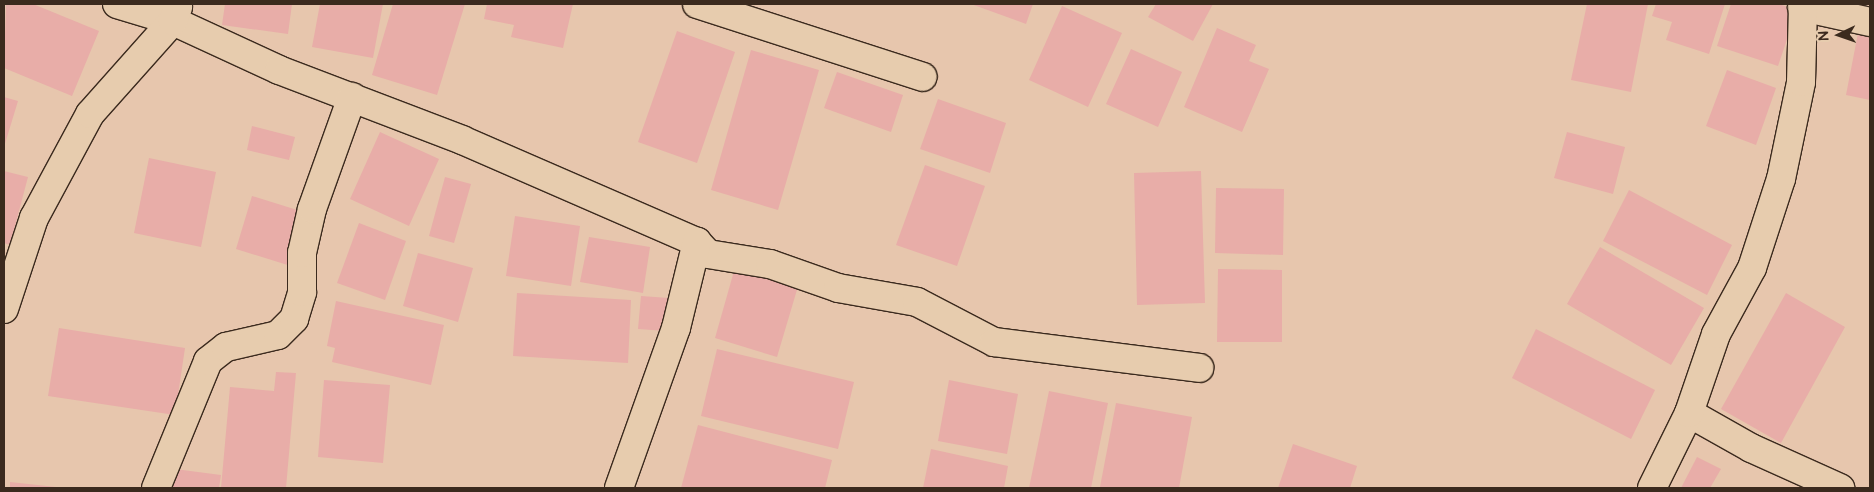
<!DOCTYPE html>
<html>
<head>
<meta charset="utf-8">
<style>
  body { margin:0 }
  #map { position:relative; width:1874px; height:492px; overflow:hidden; background:#e7c6ad; font-family:"Architects Daughter",sans-serif }
  div>[style] { position:absolute }
  [style*='--x'] { left:calc(var(--x)*1px); top:calc(var(--y)*1px); width:calc(var(--w)*1px); rotate:calc(var(--a)*1deg) }
  .building>* { inset:0; background:#e8ada8 }
  .roads { filter:drop-shadow(1px 0 #3b2a1e) drop-shadow(-1px 0 #3b2a1e) drop-shadow(0 1px #3b2a1e) drop-shadow(0 -1px #3b2a1e) }
  .street>* { height:28px; margin:-14px; padding:0 14px; transform-origin:14px; border-radius:14px; background:#e7ccae }
  span { translate:-50% -50%; white-space:nowrap; text-align:center; line-height:1.15; -webkit-text-stroke:5px #e7ccae; paint-order:stroke }
  .frame { position:absolute; inset:0; border:5px solid #3b2a1e; pointer-events:none }
  .north { position:absolute; left:1814px; top:10px; width:50px; height:50px; -webkit-text-stroke:4px #e7ccae; paint-order:stroke; rotate:267deg; font-size:14px; font-weight:700; line-height:20px; text-align:center; color:#3b2a1e }
  .north::after { content:''; display:block; margin:auto; width:18px; height:22px; background:#3b2a1e; clip-path:polygon(50% 0,100% 100%,50% 72%,0 100%) }
</style>
</head>
<body>
<div id="map">
  <div class="building">
    <div style="clip-path:polygon(6px 4px,33px 4px,99px 31px,72px 96px,4px 68px)"></div>
    <div style="clip-path:polygon(225px 4px,292px 4px,288px 34px,222px 25px)"></div>
    <div style="clip-path:polygon(320px 4px,383px 4px,373px 58px,312px 47px)"></div>
    <div style="clip-path:polygon(393px 4px,465px 4px,437px 95px,372px 75px)"></div>
    <div style="clip-path:polygon(487px 4px,573px 4px,563px 48px,511px 37px,514px 25px,484px 19px)"></div>
    <div style="clip-path:polygon(971px 4px,1033px 4px,1026px 24px)"></div>
    <div style="clip-path:polygon(1156px 4px,1213px 4px,1193px 41px,1148px 17px)"></div>
    <div style="clip-path:polygon(1587px 4px,1648px 4px,1631px 92px,1571px 80px)"></div>
    <div style="clip-path:polygon(1656px 4px,1725px 4px,1709px 54px,1666px 40px,1672px 22px,1652px 16px)"></div>
    <div style="clip-path:polygon(1731px 4px,1779px 4px,1797px 10px,1778px 66px,1717px 46px)"></div>
    <div style="clip-path:polygon(1062px 6px,1122px 33px,1088px 107px,1029px 80px)"></div>
    <div style="clip-path:polygon(1217px 28px,1256px 45px,1249px 61px,1269px 69px,1242px 132px,1184px 107px)"></div>
    <div style="clip-path:polygon(1859px 28px,1870px 30px,1870px 100px,1846px 95px)"></div>
    <div style="clip-path:polygon(677px 31px,735px 52px,697px 163px,638px 142px)"></div>
    <div style="clip-path:polygon(1131px 49px,1182px 72px,1158px 127px,1106px 104px)"></div>
    <div style="clip-path:polygon(751px 50px,819px 70px,778px 210px,711px 190px)"></div>
    <div style="clip-path:polygon(1727px 70px,1776px 88px,1756px 145px,1706px 126px)"></div>
    <div style="clip-path:polygon(837px 72px,903px 95px,891px 132px,824px 108px)"></div>
    <div style="clip-path:polygon(4px 97px,18px 101px,4px 147px)"></div>
    <div style="clip-path:polygon(938px 99px,1006px 123px,990px 173px,920px 149px)"></div>
    <div style="clip-path:polygon(252px 126px,295px 137px,289px 160px,247px 150px)"></div>
    <div style="clip-path:polygon(380px 132px,439px 159px,409px 226px,350px 199px)"></div>
    <div style="clip-path:polygon(1567px 132px,1625px 147px,1613px 194px,1554px 178px)"></div>
    <div style="clip-path:polygon(149px 158px,216px 172px,201px 247px,134px 233px)"></div>
    <div style="clip-path:polygon(925px 165px,985px 186px,957px 266px,896px 245px)"></div>
    <div style="clip-path:polygon(4px 171px,28px 177px,10px 245px,4px 243px)"></div>
    <div style="clip-path:polygon(1201px 171px,1205px 303px,1137px 305px,1134px 173px)"></div>
    <div style="clip-path:polygon(445px 177px,471px 184px,454px 243px,429px 236px)"></div>
    <div style="clip-path:polygon(1216px 188px,1284px 189px,1283px 255px,1215px 253px)"></div>
    <div style="clip-path:polygon(1629px 190px,1732px 245px,1707px 295px,1603px 241px)"></div>
    <div style="clip-path:polygon(252px 196px,310px 214px,294px 267px,236px 249px)"></div>
    <div style="clip-path:polygon(515px 216px,580px 226px,571px 286px,506px 276px)"></div>
    <div style="clip-path:polygon(359px 223px,406px 241px,385px 300px,337px 283px)"></div>
    <div style="clip-path:polygon(589px 237px,650px 247px,643px 293px,580px 282px)"></div>
    <div style="clip-path:polygon(1600px 247px,1704px 308px,1671px 365px,1567px 304px)"></div>
    <div style="clip-path:polygon(418px 253px,473px 268px,458px 322px,403px 306px)"></div>
    <div style="clip-path:polygon(736px 264px,799px 283px,777px 357px,715px 338px)"></div>
    <div style="clip-path:polygon(1218px 269px,1282px 270px,1282px 342px,1217px 342px)"></div>
    <div style="clip-path:polygon(517px 293px,631px 300px,628px 363px,513px 356px)"></div>
    <div style="clip-path:polygon(1786px 293px,1845px 327px,1781px 443px,1721px 409px)"></div>
    <div style="clip-path:polygon(641px 296px,669px 298px,666px 331px,638px 329px)"></div>
    <div style="clip-path:polygon(336px 301px,444px 325px,431px 385px,332px 362px,335px 348px,327px 346px)"></div>
    <div style="clip-path:polygon(59px 328px,185px 348px,175px 415px,48px 396px)"></div>
    <div style="clip-path:polygon(1536px 329px,1655px 390px,1631px 439px,1512px 378px)"></div>
    <div style="clip-path:polygon(717px 349px,854px 382px,838px 449px,701px 416px)"></div>
    <div style="clip-path:polygon(276px 372px,296px 373px,286px 488px,221px 488px,230px 387px,274px 391px)"></div>
    <div style="clip-path:polygon(324px 380px,390px 385px,383px 463px,318px 457px)"></div>
    <div style="clip-path:polygon(949px 380px,1018px 394px,1007px 454px,938px 441px)"></div>
    <div style="clip-path:polygon(1049px 391px,1108px 403px,1091px 488px,1029px 488px)"></div>
    <div style="clip-path:polygon(1116px 403px,1192px 417px,1179px 488px,1100px 487px)"></div>
    <div style="clip-path:polygon(698px 425px,832px 460px,825px 488px,681px 488px)"></div>
    <div style="clip-path:polygon(1293px 444px,1357px 466px,1350px 488px,1278px 488px)"></div>
    <div style="clip-path:polygon(931px 449px,1008px 466px,1004px 488px,923px 488px)"></div>
    <div style="clip-path:polygon(1697px 457px,1721px 469px,1710px 488px,1681px 488px)"></div>
    <div style="clip-path:polygon(175px 469px,221px 475px,219px 488px,172px 488px)"></div>
    <div style="clip-path:polygon(10px 482px,56px 487px,56px 488px,10px 488px)"></div>
  </div>
  <div class="roads">
    <div class="street">
      <div style="--x:117;--y:4;--w:59;--a:16.9"></div>
      <div style="--x:173;--y:21;--w:117;--a:24.8"></div>
      <div style="--x:279;--y:70;--w:196;--a:20.9"></div>
      <div style="--x:462;--y:140;--w:256;--a:23.5"></div>
      <div style="--x:697;--y:242;--w:16;--a:47"></div>
      <div style="--x:708;--y:254;--w:63;--a:9.2"></div>
      <div style="--x:770;--y:264;--w:72;--a:19.4"></div>
      <div style="--x:838;--y:288;--w:80;--a:10"></div>
      <div style="--x:917;--y:302;--w:87;--a:27.5"></div>
      <div style="--x:994;--y:342;--w:207;--a:7.2"></div>
      <div style="--x:697;--y:4;--w:237;--a:17.9"></div>
      <div style="--x:1802;--y:7;--w:70;--a:12.4"></div>
      <div style="--x:4;--y:309;--w:96;--a:-71.8"></div>
      <div style="--x:34;--y:218;--w:118;--a:-61.7"></div>
      <div style="--x:90;--y:114;--w:125;--a:-48.3"></div>
      <div style="--x:173;--y:21;--w:15;--a:-70"></div>
      <div style="--x:1689;--y:413;--w:71;--a:29.4"></div>
      <div style="--x:1751;--y:448;--w:98;--a:24.2"></div>
      <div style="--x:156;--y:488;--w:137;--a:-67.7"></div>
      <div style="--x:208;--y:361;--w:23;--a:-38"></div>
      <div style="--x:226;--y:347;--w:53;--a:-13"></div>
      <div style="--x:278;--y:335;--w:23;--a:-45"></div>
      <div style="--x:294;--y:319;--w:28;--a:-73"></div>
      <div style="--x:302;--y:292;--w:39;--a:-90"></div>
      <div style="--x:302;--y:253;--w:45;--a:-77.2"></div>
      <div style="--x:312;--y:209;--w:119;--a:-70.3"></div>
      <div style="--x:619;--y:488;--w:170;--a:-70.4"></div>
      <div style="--x:676;--y:328;--w:89;--a:-76.3"></div>
      <div style="--x:1652;--y:488;--w:84;--a:-63.7"></div>
      <div style="--x:1689;--y:413;--w:83;--a:-71.1"></div>
      <div style="--x:1716;--y:334;--w:75;--a:-61.4"></div>
      <div style="--x:1752;--y:268;--w:94;--a:-72"></div>
      <div style="--x:1781;--y:179;--w:99;--a:-78.3"></div>
      <div style="--x:1801;--y:82;--w:78;--a:-88.5"></div>
    </div>
  </div>
  <div class="frame"></div>
  <div class="north">N</div>
</div>
</body>
</html>
